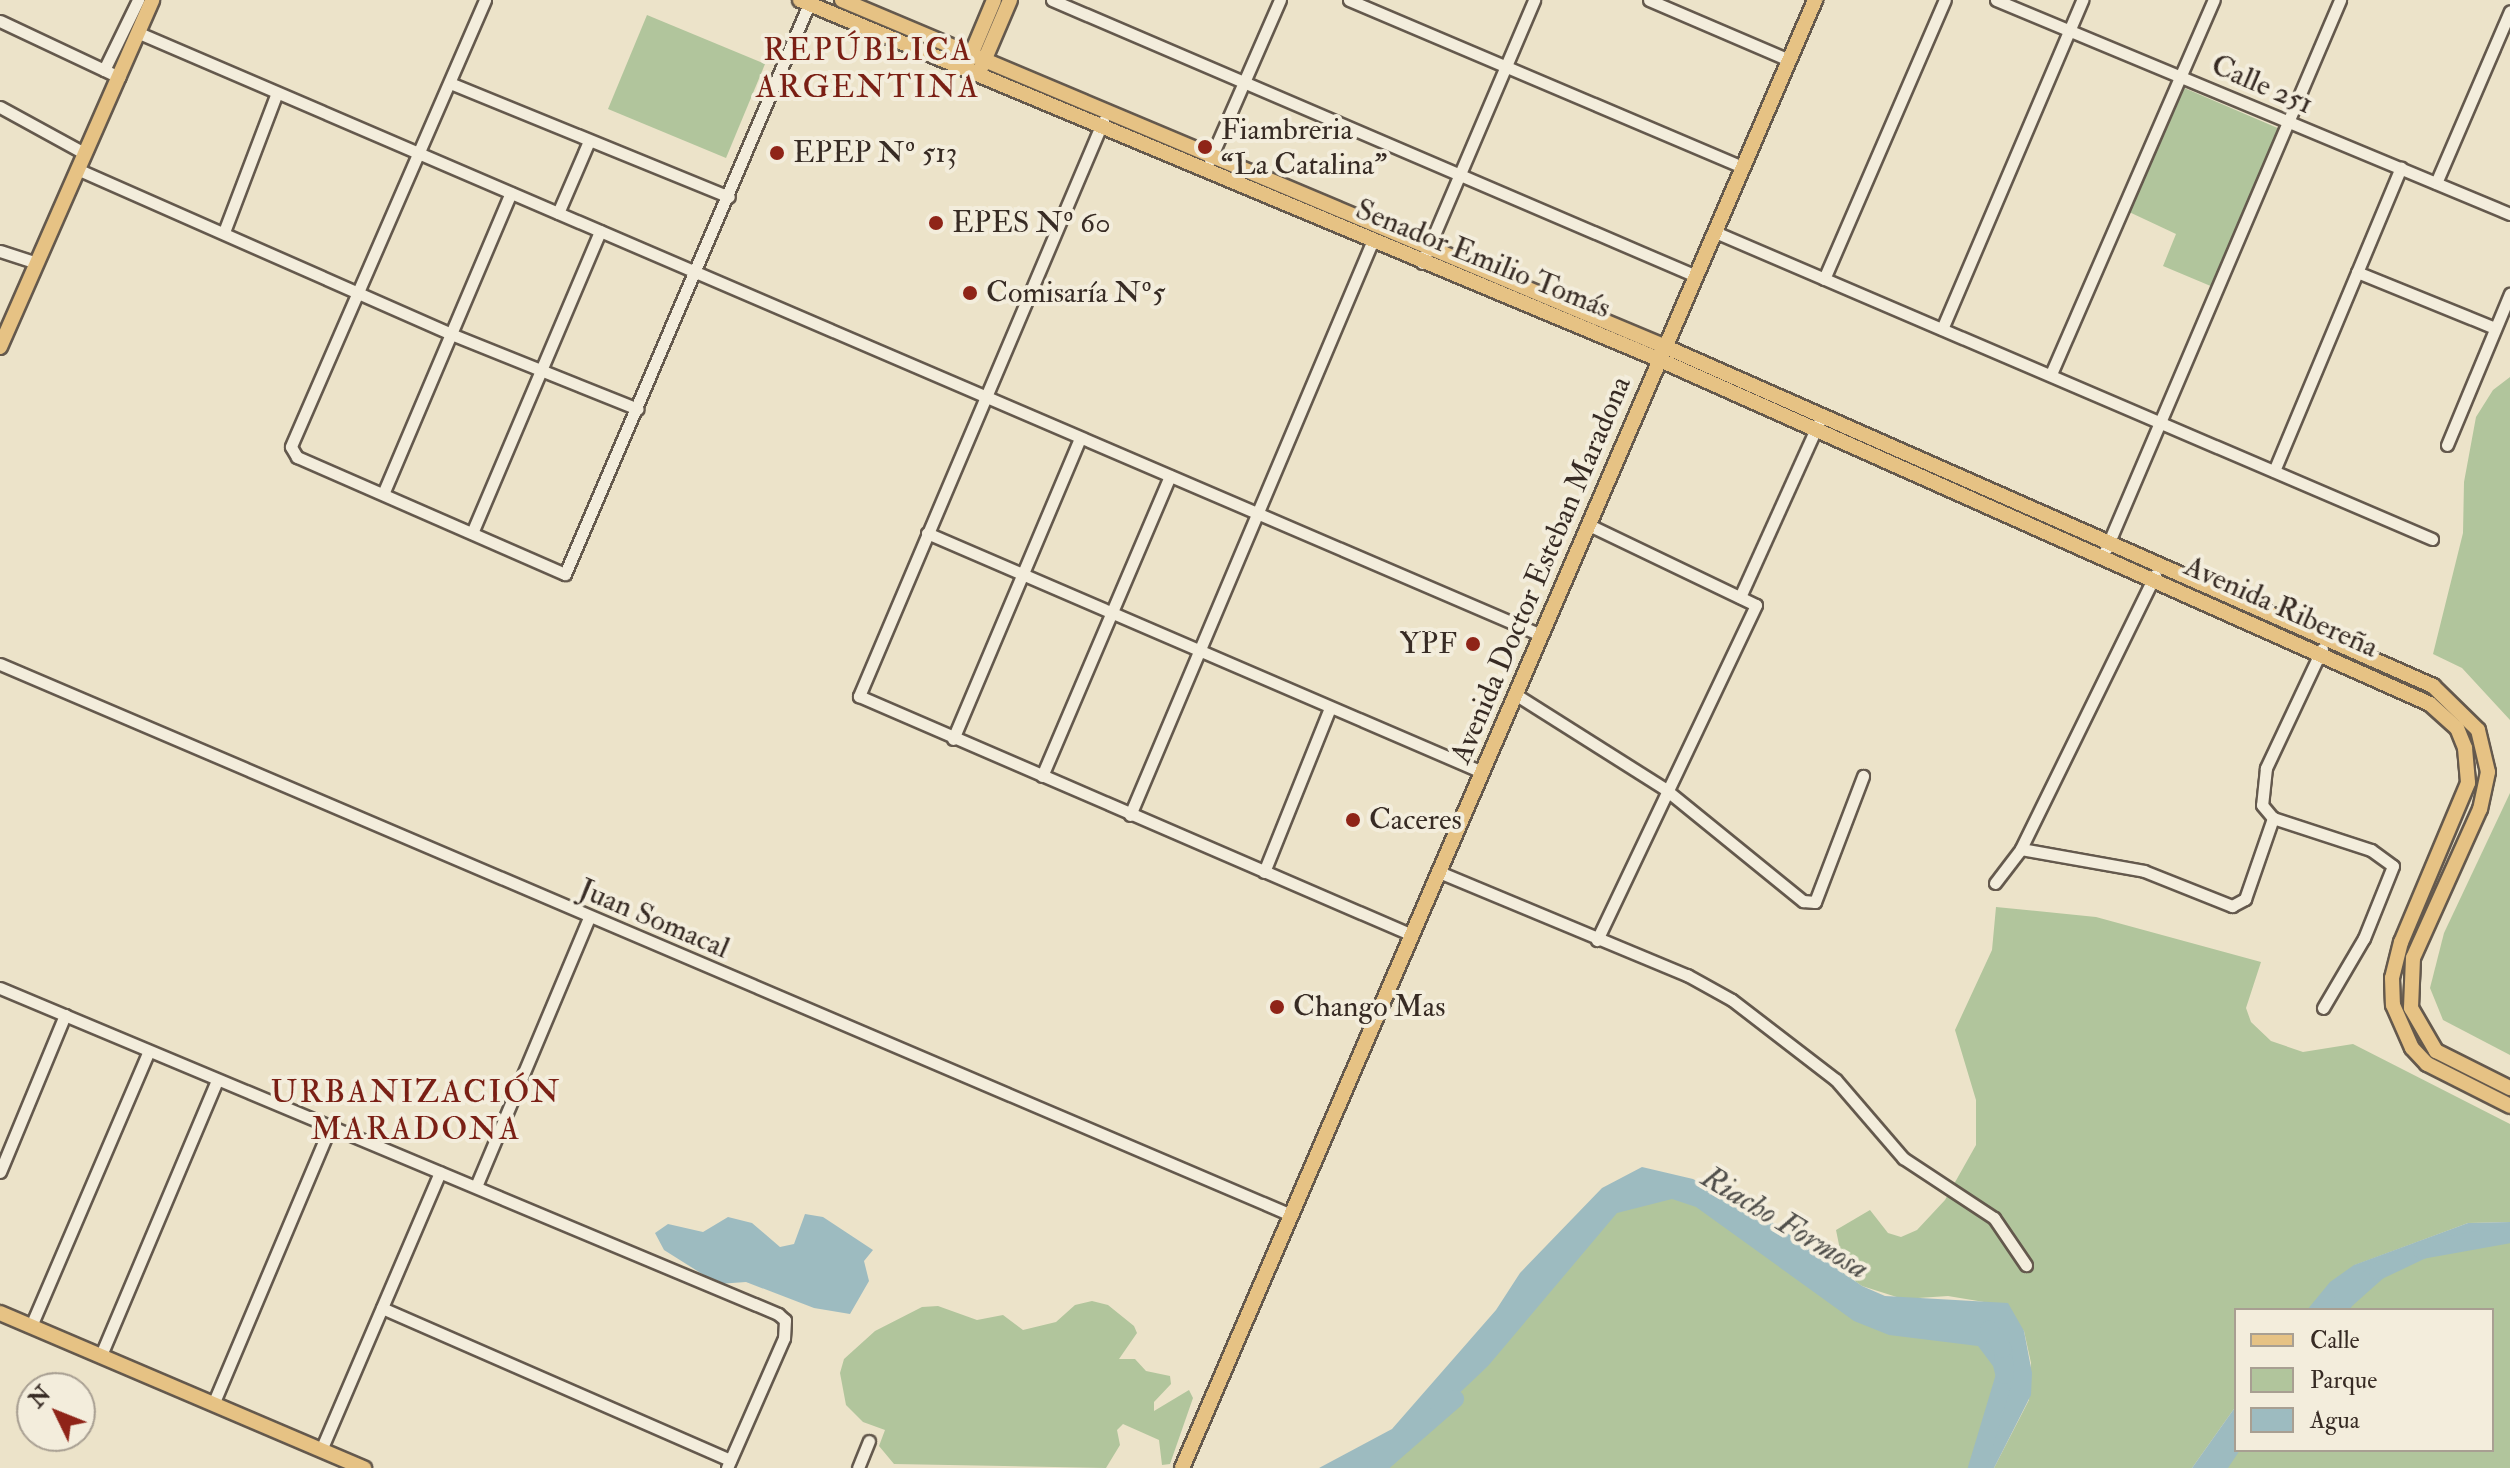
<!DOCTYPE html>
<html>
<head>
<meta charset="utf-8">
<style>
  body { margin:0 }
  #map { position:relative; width:2510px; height:1468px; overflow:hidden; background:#ece3c9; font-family:"IM FELL Double Pica",serif }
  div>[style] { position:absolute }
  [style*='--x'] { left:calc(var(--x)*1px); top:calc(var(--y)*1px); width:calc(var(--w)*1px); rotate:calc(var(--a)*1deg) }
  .green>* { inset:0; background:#b1c59c }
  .water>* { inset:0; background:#9dbbc0 }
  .river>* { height:18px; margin:-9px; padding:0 9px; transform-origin:9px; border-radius:9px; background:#9dbbc0 }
  .roads { filter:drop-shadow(2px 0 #64594d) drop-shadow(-2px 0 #64594d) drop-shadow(0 2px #64594d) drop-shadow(0 -2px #64594d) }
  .minor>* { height:11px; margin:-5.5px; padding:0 5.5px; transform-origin:5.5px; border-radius:5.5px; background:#f3eddc }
  .major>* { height:14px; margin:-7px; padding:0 7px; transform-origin:7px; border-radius:7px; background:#e6c284 }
  .dots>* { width:22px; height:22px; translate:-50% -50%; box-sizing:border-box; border:4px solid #f3eddc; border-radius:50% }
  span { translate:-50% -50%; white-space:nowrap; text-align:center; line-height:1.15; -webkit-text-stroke:8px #f3eddc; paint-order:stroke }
  .street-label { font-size:30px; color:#372b24 }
  .poi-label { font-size:30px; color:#372b24 }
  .left { translate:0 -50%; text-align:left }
  .right { translate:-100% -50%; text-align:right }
  .neighbourhood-label { font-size:32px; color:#7a1f14; letter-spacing:2px }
  .water-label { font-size:32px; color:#504f4b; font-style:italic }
  .legend { position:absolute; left:2234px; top:1308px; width:260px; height:144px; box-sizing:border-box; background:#f3eddc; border:2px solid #a89f92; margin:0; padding:10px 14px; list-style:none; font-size:24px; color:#372b24 }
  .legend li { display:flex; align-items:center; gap:16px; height:40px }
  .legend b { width:40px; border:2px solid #a89f92 }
  .north { position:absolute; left:16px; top:1372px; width:80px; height:80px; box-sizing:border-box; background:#f3eddc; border:2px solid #a89f92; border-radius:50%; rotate:313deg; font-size:22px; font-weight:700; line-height:32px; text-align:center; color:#372b24 }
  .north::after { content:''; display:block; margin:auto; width:28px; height:36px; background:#8f2418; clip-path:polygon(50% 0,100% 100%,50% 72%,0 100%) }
</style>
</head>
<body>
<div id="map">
  <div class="green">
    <div style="clip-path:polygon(647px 15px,765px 64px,726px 158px,608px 109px)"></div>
    <div style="clip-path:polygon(2182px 87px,2280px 129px,2213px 287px,2163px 266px,2176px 234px,2127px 211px)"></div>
    <div style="clip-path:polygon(2510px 377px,2510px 720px,2462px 668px,2433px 654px,2463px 533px,2464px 482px,2476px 417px,2493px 390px)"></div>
    <div style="clip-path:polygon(2510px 793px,2510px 1055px,2443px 1020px,2430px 988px,2444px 933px)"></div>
    <div style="clip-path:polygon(1996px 907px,2096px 917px,2261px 962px,2246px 1008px,2251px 1022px,2271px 1041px,2303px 1052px,2353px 1044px,2510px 1124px,2510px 1222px,2468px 1223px,2355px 1265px,2315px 1310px,2236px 1310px,2236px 1406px,2192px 1468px,1994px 1468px,2029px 1400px,2031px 1363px,2024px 1331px,1996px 1304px,1948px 1296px,1903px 1299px,1862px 1286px,1845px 1274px,1836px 1230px,1870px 1210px,1888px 1233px,1901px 1237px,1917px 1230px,1945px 1200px,1976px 1145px,1976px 1100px,1955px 1030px,1992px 950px)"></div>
    <div style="clip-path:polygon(1674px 1191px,1809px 1277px,1955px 1315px,2005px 1375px,1977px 1468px,1376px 1468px,1450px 1405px,1599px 1217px)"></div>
    <div style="clip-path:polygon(2503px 1232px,2510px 1234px,2510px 1468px,2206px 1468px,2236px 1450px,2492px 1450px,2492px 1310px,2334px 1310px,2378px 1271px,2422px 1250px)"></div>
    <div style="clip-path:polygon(1092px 1301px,1108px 1305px,1134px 1326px,1137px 1333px,1119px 1359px,1135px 1359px,1146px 1371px,1170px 1376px,1171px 1384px,1154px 1402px,1154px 1411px,1189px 1390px,1193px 1398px,1170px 1464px,1162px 1465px,1159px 1440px,1123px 1424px,1117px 1430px,1120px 1445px,1106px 1468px,894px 1464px,879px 1446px,885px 1430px,863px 1422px,846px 1405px,840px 1373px,844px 1359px,875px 1331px,922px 1307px,938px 1306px,977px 1320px,1003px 1315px,1023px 1330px,1056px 1322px,1075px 1305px)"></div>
  </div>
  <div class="water">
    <div style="clip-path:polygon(1642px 1167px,1693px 1179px,1775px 1224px,1862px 1286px,1885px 1296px,2008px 1303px,2024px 1331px,2032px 1373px,2031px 1395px,1994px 1468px,1977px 1468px,1999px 1389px,1993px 1366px,1978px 1346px,1889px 1335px,1854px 1321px,1696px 1207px,1672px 1199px,1617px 1213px,1488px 1366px,1390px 1459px,1375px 1468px,1319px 1468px,1392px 1429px,1496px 1310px,1520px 1273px,1602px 1188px)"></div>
    <div style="clip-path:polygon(805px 1214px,823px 1217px,873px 1250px,864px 1261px,869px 1281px,850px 1314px,814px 1308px,746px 1282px,718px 1284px,664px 1250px,655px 1233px,668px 1224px,703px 1232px,728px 1217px,752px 1223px,780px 1247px,794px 1244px)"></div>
    <div style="clip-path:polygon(2510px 1222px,2510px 1234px,2458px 1239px,2378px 1271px,2349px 1310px,2307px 1310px,2330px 1282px,2354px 1265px,2468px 1223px)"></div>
    <div style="clip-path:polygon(2236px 1406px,2240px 1450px,2228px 1468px,2192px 1468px)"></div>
  </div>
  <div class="river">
    <div style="--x:2334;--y:1310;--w:59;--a:-41.6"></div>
    <div style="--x:2378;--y:1271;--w:49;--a:-25.5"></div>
    <div style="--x:2422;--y:1250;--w:89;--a:-10.3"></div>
    <div style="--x:1376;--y:1468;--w:105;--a:-41.1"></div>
    <div style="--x:1977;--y:1468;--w:97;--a:-73.2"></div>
    <div style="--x:2005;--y:1375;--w:26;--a:-94"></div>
    <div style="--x:2003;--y:1349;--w:24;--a:-126"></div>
  </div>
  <div class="roads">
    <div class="minor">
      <div style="--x:485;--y:0;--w:487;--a:113.5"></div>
      <div style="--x:291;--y:447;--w:12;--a:59"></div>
      <div style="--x:297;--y:457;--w:292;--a:23.6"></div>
      <div style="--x:565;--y:574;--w:620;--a:-66.83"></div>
      <div style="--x:1052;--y:0;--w:701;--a:23.2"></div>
      <div style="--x:1349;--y:0;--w:428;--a:23"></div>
      <div style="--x:1649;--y:0;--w:152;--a:23.2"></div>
      <div style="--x:1996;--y:0;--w:557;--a:22.6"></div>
      <div style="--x:0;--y:21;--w:132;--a:25.2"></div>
      <div style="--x:139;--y:33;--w:1526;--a:23.24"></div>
      <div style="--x:104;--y:70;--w:78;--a:-64.1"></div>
      <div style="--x:450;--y:83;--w:301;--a:22.2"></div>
      <div style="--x:0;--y:107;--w:96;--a:28.7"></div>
      <div style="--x:1103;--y:121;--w:625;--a:112.99"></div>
      <div style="--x:859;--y:696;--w:602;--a:23.37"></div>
      <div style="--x:1210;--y:160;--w:175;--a:-66.4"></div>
      <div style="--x:77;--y:169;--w:409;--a:23.8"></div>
      <div style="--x:451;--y:334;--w:201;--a:21.9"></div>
      <div style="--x:2436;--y:183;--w:187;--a:-66.7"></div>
      <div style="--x:558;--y:213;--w:78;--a:-66.7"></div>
      <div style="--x:224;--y:232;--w:147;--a:-69.2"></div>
      <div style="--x:1715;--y:232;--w:780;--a:23.18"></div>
      <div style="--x:0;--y:251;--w:38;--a:18"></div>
      <div style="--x:1422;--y:263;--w:286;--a:-66.9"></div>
      <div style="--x:2357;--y:272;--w:149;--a:22.1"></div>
      <div style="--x:1824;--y:279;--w:304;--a:-66.6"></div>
      <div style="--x:1942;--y:329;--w:358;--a:-66.9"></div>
      <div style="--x:2051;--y:374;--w:408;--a:-66.5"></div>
      <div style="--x:2447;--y:445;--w:164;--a:-67.4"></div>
      <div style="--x:2274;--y:471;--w:329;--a:-67.3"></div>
      <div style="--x:383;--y:494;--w:327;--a:-67"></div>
      <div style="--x:1589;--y:525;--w:185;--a:25.6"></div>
      <div style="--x:1756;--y:605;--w:371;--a:115.4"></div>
      <div style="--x:472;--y:533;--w:328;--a:-67"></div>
      <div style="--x:927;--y:533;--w:604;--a:23.3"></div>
      <div style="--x:2106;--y:549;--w:597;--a:-66.91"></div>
      <div style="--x:2155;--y:575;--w:305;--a:116.1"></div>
      <div style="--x:2021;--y:849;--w:125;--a:10.1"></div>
      <div style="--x:2144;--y:871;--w:95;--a:21.7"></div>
      <div style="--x:2232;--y:906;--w:15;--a:-28"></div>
      <div style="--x:2245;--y:899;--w:86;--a:-70.9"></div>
      <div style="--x:1740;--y:597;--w:192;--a:-65.7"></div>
      <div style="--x:2322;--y:649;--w:132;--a:115.2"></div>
      <div style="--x:2266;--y:768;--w:37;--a:96"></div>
      <div style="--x:2262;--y:805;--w:17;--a:50"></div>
      <div style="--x:2273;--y:818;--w:103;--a:18.1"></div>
      <div style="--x:2371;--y:850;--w:27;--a:36"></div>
      <div style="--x:2393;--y:866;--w:78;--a:111.9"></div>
      <div style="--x:2364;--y:938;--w:81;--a:120.4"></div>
      <div style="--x:0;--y:664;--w:1404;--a:23.11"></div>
      <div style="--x:1515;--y:694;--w:178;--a:32.3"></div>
      <div style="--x:1665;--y:789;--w:178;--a:39.1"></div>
      <div style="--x:1803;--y:901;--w:12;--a:5"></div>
      <div style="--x:1815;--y:902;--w:135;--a:-69.1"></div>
      <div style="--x:953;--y:739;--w:326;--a:-67.1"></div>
      <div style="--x:1042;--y:776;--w:326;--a:-66.9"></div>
      <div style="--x:1130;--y:815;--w:622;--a:-67.1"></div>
      <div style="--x:1264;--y:872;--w:177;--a:-68.1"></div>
      <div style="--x:1439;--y:872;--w:269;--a:22.6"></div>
      <div style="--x:1687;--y:975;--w:51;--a:29.1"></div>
      <div style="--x:1732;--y:1000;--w:131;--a:37.6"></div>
      <div style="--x:1836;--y:1080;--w:103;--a:49.3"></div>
      <div style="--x:1903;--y:1158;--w:109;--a:33.4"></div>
      <div style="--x:1994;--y:1218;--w:57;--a:55.8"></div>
      <div style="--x:1995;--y:883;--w:43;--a:-52.6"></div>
      <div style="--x:0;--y:988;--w:844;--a:22.73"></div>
      <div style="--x:778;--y:1314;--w:9;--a:41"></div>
      <div style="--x:785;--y:1320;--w:18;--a:93"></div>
      <div style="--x:784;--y:1338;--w:142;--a:113.7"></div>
      <div style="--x:0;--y:1172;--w:170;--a:-67.5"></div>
      <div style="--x:477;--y:1184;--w:289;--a:-67.2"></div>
      <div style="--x:382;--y:1308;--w:380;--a:23.6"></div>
      <div style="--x:31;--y:1326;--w:299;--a:-66.8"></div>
      <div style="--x:101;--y:1355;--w:298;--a:-67.1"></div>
      <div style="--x:214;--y:1402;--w:301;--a:-67.1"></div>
      <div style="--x:321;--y:1450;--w:302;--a:-66.8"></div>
      <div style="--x:858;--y:1468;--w:29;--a:-68"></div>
    </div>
    <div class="major">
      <div style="--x:800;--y:0;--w:932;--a:22.71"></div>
      <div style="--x:1660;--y:360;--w:843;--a:24.07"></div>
      <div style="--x:2430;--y:704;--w:36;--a:42"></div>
      <div style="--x:2457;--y:728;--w:22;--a:68"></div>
      <div style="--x:2465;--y:748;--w:35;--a:85"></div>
      <div style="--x:2468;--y:783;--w:173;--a:112.8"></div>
      <div style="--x:2401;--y:942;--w:37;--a:104"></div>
      <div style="--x:2392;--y:978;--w:27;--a:88"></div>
      <div style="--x:2393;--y:1005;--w:47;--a:66.2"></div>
      <div style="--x:2412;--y:1048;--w:22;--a:47"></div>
      <div style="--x:2427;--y:1064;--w:93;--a:26.8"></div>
      <div style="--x:842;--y:0;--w:894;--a:22.84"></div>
      <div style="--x:1666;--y:347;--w:839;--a:23.84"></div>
      <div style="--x:2433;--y:686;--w:63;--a:44.4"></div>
      <div style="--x:2478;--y:730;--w:43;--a:76.6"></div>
      <div style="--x:2488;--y:772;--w:38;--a:102"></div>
      <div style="--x:2480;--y:809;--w:163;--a:114.2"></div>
      <div style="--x:2413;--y:958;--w:50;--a:92.3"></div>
      <div style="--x:2411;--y:1008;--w:50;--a:59.8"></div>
      <div style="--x:2436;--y:1051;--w:83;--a:26.6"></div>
      <div style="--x:968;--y:62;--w:67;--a:-67.2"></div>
      <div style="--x:981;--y:68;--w:74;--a:-66.9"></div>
      <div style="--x:0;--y:347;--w:379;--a:-66.3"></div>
      <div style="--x:0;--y:1313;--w:396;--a:23.1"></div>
      <div style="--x:1182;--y:1468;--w:1599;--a:-66.67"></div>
    </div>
  </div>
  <div class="dots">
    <div style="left:1205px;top:147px;background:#8f2418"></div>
    <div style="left:777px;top:153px;background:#8f2418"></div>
    <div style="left:936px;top:223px;background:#8f2418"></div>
    <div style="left:970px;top:293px;background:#8f2418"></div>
    <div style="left:1473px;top:644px;background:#8f2418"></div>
    <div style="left:1353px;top:820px;background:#8f2418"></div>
    <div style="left:1277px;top:1007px;background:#8f2418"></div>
  </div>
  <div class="street-label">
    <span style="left:2262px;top:85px;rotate:23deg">Calle 251</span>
    <span style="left:1483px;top:259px;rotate:22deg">Senador Emilio Tomás</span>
    <span style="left:1541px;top:570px;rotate:-67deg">Avenida Doctor Esteban Maradona</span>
    <span style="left:2281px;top:607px;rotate:24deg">Avenida Ribereña</span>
    <span style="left:654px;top:919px;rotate:23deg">Juan Somacal</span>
  </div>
  <div class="poi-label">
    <span class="left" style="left:1221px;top:147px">Fiambreria<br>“La Catalina”</span>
    <span class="left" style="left:793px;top:153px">EPEP Nº 513</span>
    <span class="left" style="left:952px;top:223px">EPES Nº 60</span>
    <span class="left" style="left:986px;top:293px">Comisaría Nº5</span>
    <span class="right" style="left:1457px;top:644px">YPF</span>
    <span class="left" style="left:1369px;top:820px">Caceres</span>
    <span class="left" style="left:1293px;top:1007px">Chango Mas</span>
  </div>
  <div class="neighbourhood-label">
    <span style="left:868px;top:69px">REPÚBLICA<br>ARGENTINA</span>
    <span style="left:416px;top:1111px">URBANIZACIÓN<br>MARADONA</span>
  </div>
  <div class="water-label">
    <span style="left:1785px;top:1223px;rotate:31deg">Riacho Formosa</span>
  </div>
  <ul class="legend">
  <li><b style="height:10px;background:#e6c284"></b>Calle</li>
  <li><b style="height:22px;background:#b1c59c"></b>Parque</li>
  <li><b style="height:22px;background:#9dbbc0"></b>Agua</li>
  </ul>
  <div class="north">N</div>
</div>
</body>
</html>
